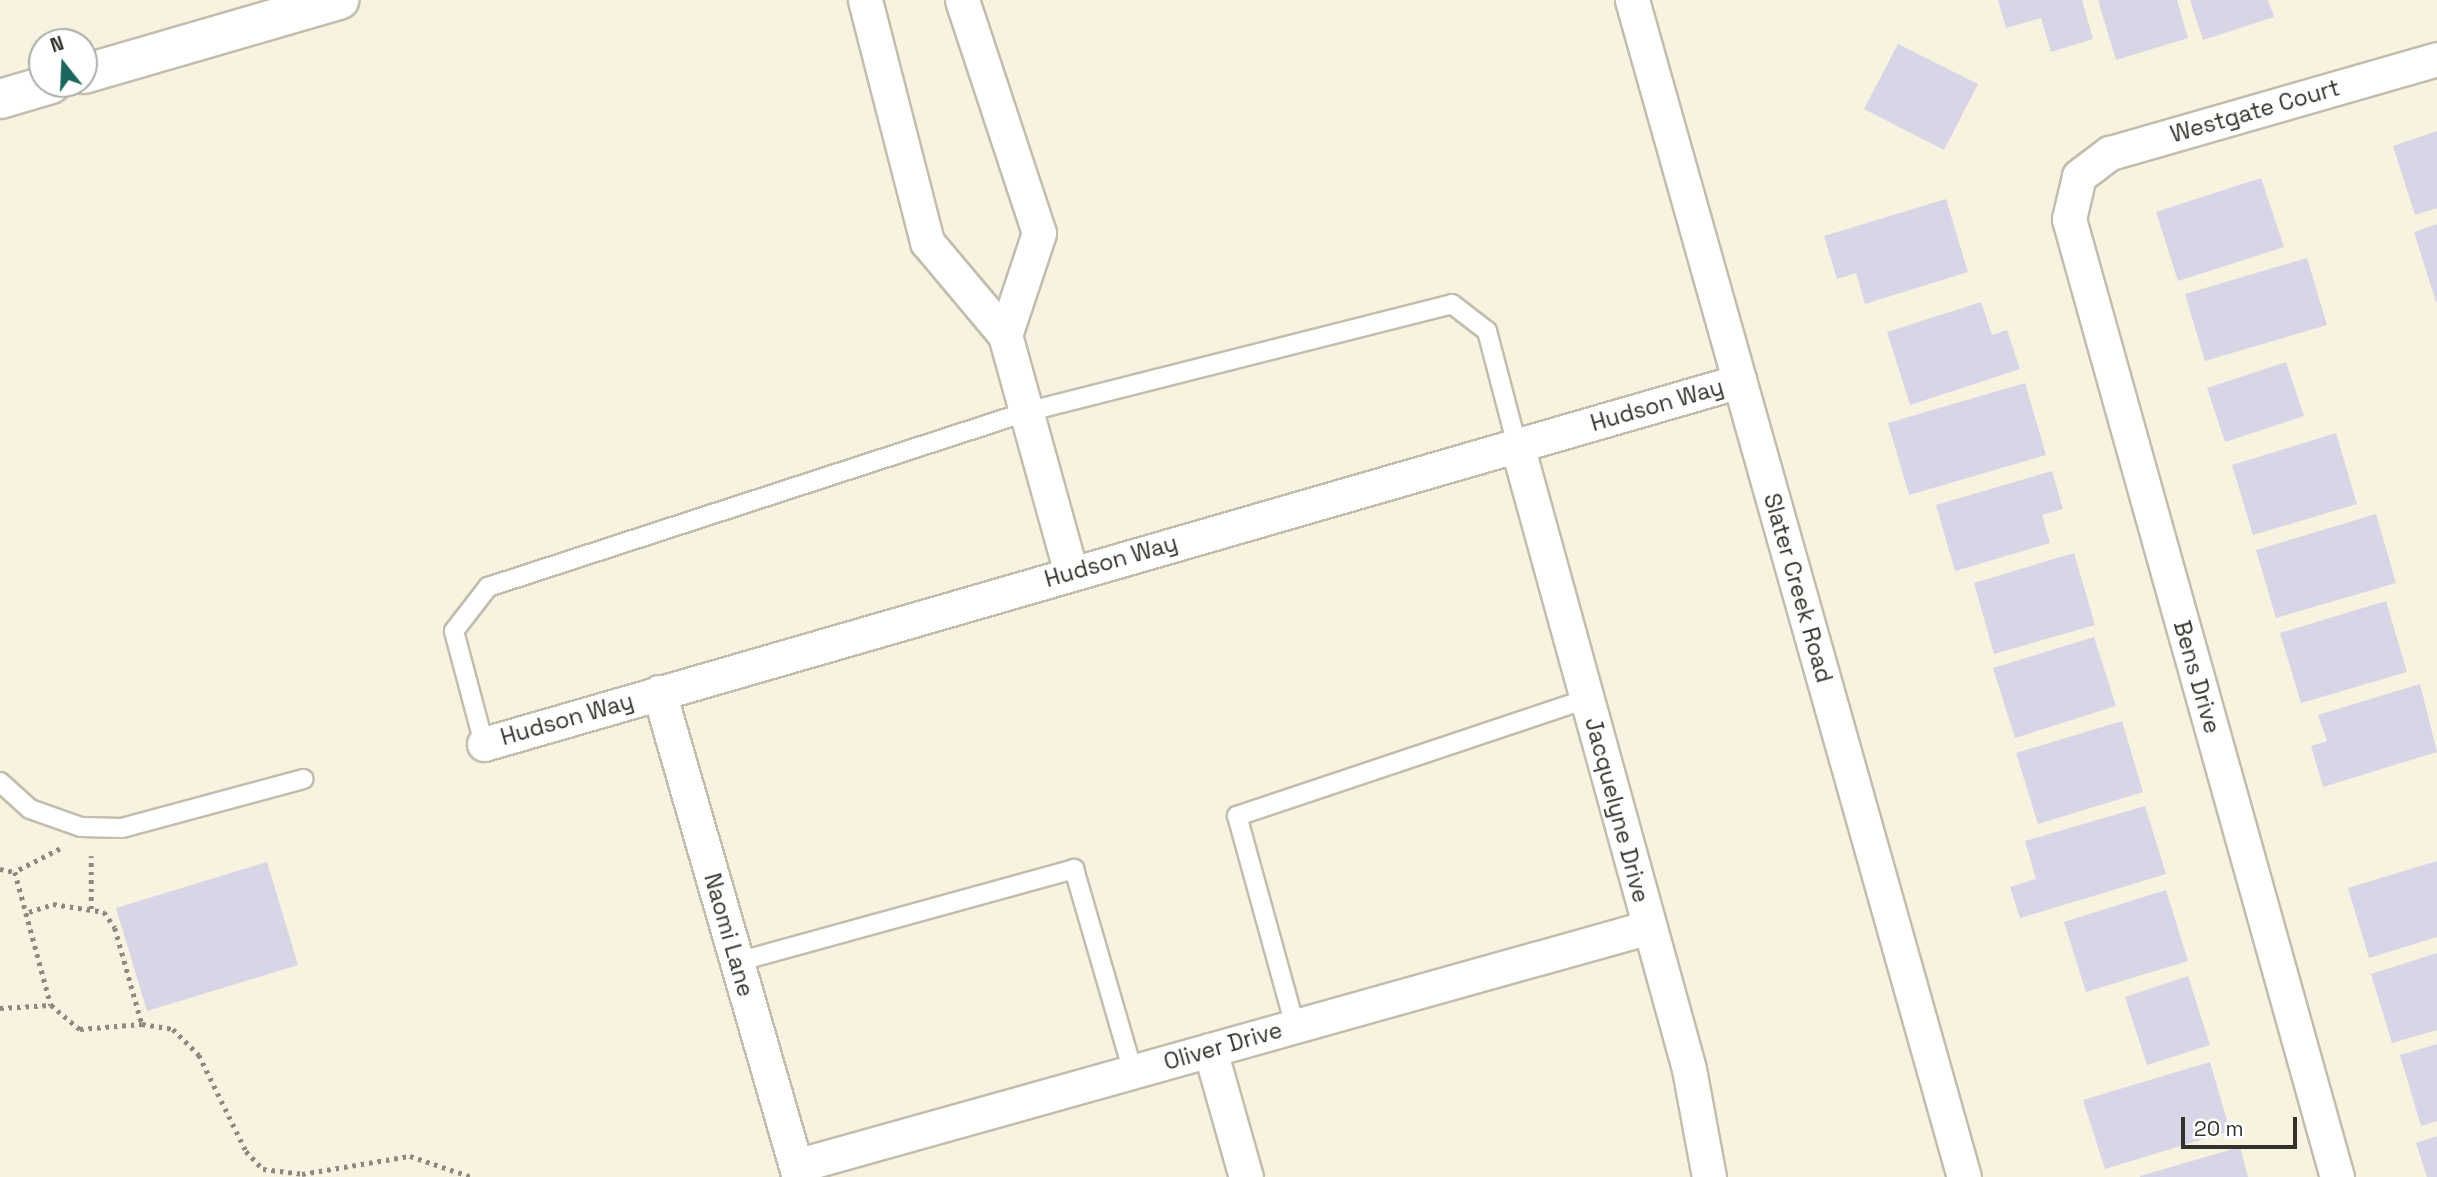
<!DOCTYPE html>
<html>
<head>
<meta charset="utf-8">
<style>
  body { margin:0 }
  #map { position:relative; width:2437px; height:1177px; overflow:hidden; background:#f8f2e1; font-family:"Space Grotesk",sans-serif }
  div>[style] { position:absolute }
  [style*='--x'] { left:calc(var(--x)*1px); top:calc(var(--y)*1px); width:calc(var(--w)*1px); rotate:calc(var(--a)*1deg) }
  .building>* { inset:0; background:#d8d5e6 }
  .path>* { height:4.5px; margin-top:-2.25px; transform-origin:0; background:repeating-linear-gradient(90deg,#8d897d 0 3.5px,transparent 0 8.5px) }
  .roads { filter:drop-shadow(2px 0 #c2bdad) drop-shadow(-2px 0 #c2bdad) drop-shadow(0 2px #c2bdad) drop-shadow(0 -2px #c2bdad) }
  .service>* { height:18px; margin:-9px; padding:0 9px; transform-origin:9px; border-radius:9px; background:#fff }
  .minor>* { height:33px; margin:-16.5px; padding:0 16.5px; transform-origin:16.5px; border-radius:16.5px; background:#fff }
  .secondary>* { height:38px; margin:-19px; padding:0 19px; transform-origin:19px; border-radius:19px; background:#fff }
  span { translate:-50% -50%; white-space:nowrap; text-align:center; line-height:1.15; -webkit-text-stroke:5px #fff; paint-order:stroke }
  .street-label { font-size:23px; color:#33312a }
  .north { position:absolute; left:28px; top:28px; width:70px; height:70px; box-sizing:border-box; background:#fff; border:2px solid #adadaa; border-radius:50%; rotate:342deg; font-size:19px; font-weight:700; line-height:28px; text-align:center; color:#33312a }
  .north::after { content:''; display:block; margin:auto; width:24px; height:32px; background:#1a655c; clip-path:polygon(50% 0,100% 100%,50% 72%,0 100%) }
  .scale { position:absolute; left:2181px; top:1117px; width:116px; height:32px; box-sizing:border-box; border:4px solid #33312a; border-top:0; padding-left:9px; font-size:21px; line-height:24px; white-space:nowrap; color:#33312a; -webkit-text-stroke:5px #fff; paint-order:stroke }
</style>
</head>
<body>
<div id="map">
  <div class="building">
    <div style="clip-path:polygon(1998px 0,2082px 0,2093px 39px,2051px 52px,2041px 18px,2006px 28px)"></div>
    <div style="clip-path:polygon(2098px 0,2177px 0,2188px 38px,2116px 60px)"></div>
    <div style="clip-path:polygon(2190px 0,2268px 0,2274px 17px,2203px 40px)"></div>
    <div style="clip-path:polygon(1898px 44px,1978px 84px,1944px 150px,1864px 109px)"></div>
    <div style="clip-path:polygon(2437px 131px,2437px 208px,2415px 215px,2393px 146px)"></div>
    <div style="clip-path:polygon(2261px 178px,2284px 247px,2178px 281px,2156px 212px)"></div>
    <div style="clip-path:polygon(1946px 199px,1968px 272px,1865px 304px,1856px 273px,1837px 279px,1824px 236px)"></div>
    <div style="clip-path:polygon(2437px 224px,2437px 302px,2436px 302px,2414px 232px)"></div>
    <div style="clip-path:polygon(2307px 258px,2327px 325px,2205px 361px,2185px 294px)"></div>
    <div style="clip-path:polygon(1981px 302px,1992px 335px,2007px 330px,2020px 369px,1910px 405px,1887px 332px)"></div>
    <div style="clip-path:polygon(2286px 362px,2304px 416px,2225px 442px,2207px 388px)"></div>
    <div style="clip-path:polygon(2025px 383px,2046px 455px,1909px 495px,1888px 423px)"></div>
    <div style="clip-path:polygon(2336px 433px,2357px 504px,2253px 535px,2232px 465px)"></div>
    <div style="clip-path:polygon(2052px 471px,2063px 509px,2042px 515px,2050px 543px,1955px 571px,1936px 505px)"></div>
    <div style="clip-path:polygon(2376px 514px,2396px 583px,2276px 618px,2256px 550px)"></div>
    <div style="clip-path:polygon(2074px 553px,2095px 625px,1994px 654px,1974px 583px)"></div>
    <div style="clip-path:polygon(2386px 601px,2407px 672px,2301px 703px,2280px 633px)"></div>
    <div style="clip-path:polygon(2094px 637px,2116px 706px,2015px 738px,1993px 668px)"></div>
    <div style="clip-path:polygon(2420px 684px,2437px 752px,2323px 787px,2311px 746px,2327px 741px,2318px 715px)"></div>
    <div style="clip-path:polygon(2122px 721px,2143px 792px,2038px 824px,2016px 753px)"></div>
    <div style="clip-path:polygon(2145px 806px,2166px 874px,2020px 918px,2010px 887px,2036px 879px,2025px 841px)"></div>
    <div style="clip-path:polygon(2437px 861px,2437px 937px,2369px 958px,2348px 888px)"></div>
    <div style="clip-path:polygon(267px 862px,298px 965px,147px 1011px,116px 908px)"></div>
    <div style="clip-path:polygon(2166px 890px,2188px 961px,2086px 992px,2064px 922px)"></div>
    <div style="clip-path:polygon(2437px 953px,2437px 1030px,2392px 1043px,2371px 974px)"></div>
    <div style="clip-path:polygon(2188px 976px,2210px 1045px,2147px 1065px,2125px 997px)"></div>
    <div style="clip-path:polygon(2437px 1044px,2437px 1121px,2421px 1126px,2400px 1055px)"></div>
    <div style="clip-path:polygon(2210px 1062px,2230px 1131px,2105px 1169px,2083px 1100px)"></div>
    <div style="clip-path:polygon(2437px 1136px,2437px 1177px,2427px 1177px,2416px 1143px)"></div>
    <div style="clip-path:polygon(2240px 1147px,2248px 1177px,2140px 1177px,2140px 1176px)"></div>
  </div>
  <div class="path">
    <div style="--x:60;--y:849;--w:51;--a:152.9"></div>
    <div style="--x:15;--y:872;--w:138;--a:74.9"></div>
    <div style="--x:51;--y:1005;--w:38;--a:40"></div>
    <div style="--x:80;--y:1029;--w:62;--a:-4.6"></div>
    <div style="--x:142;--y:1024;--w:31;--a:9"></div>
    <div style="--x:173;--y:1029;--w:37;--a:45"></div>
    <div style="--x:199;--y:1055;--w:107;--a:63.9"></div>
    <div style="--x:246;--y:1151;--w:25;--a:47"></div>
    <div style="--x:263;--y:1169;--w:39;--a:7"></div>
    <div style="--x:302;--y:1174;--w:109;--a:-9.5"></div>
    <div style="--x:410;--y:1156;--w:65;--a:18.7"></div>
    <div style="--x:0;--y:869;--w:15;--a:11"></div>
    <div style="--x:91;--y:909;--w:53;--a:-90"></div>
    <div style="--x:29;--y:912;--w:25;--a:-18"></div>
    <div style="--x:53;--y:904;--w:52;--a:8.9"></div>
    <div style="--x:104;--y:912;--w:19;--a:55"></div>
    <div style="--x:115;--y:928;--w:100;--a:74.3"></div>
    <div style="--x:0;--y:1008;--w:51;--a:-3.4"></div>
  </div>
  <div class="roads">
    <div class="service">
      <div style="--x:484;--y:744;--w:117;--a:-104.9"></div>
      <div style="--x:454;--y:631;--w:56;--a:-52.3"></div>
      <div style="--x:488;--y:587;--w:566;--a:-18.02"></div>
      <div style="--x:1026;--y:412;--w:439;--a:-14.2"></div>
      <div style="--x:1452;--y:304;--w:44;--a:37.6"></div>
      <div style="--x:1487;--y:331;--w:118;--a:75.3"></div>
      <div style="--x:0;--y:782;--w:40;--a:42"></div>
      <div style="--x:30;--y:809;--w:54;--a:19.4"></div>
      <div style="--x:81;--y:827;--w:41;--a:1.4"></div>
      <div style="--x:122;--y:828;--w:188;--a:-15.1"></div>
      <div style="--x:737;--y:962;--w:350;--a:-15.4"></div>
      <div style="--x:1074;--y:869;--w:211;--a:73.8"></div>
      <div style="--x:1295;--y:1026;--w:218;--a:-105.4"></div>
      <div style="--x:1237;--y:816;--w:369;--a:-18.5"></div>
    </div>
    <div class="minor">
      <div style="--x:865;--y:0;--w:250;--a:75.6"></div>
      <div style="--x:927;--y:242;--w:121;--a:50"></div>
      <div style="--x:1005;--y:335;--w:247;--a:74.5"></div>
      <div style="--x:962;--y:0;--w:245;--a:71.7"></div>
      <div style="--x:1039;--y:233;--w:108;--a:108.4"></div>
      <div style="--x:1632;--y:0;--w:1223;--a:74.25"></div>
      <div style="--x:1517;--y:445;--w:647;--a:74.59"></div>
      <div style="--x:1689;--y:1069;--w:110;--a:79.5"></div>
      <div style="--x:659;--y:692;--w:505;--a:73.9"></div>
      <div style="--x:484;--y:744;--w:1307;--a:-16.12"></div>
      <div style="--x:1210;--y:1050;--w:132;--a:74.2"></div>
      <div style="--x:796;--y:1166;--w:886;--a:-15.65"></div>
      <div style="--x:2337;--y:1177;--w:995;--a:-105.63"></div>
      <div style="--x:2069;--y:219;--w:44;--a:-76.9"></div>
      <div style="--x:2079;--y:176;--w:39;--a:-37"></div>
      <div style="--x:2110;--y:153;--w:340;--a:-16"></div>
    </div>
    <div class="secondary">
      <div style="--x:84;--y:74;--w:266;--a:-16.2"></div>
      <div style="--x:0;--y:99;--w:53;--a:-16.4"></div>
    </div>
  </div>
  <div class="street-label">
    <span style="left:2255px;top:111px;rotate:-16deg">Westgate Court</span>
    <span style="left:1657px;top:405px;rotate:-16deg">Hudson Way</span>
    <span style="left:1111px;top:561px;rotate:-16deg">Hudson Way</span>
    <span style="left:1798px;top:588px;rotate:74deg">Slater Creek Road</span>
    <span style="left:2197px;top:677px;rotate:74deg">Bens Drive</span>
    <span style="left:567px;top:719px;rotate:-16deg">Hudson Way</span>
    <span style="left:1617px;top:810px;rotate:75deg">Jacquelyne Drive</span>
    <span style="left:729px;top:935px;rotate:74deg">Naomi Lane</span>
    <span style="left:1223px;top:1046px;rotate:-16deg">Oliver Drive</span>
  </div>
  <div class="north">N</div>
  <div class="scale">20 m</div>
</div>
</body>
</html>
